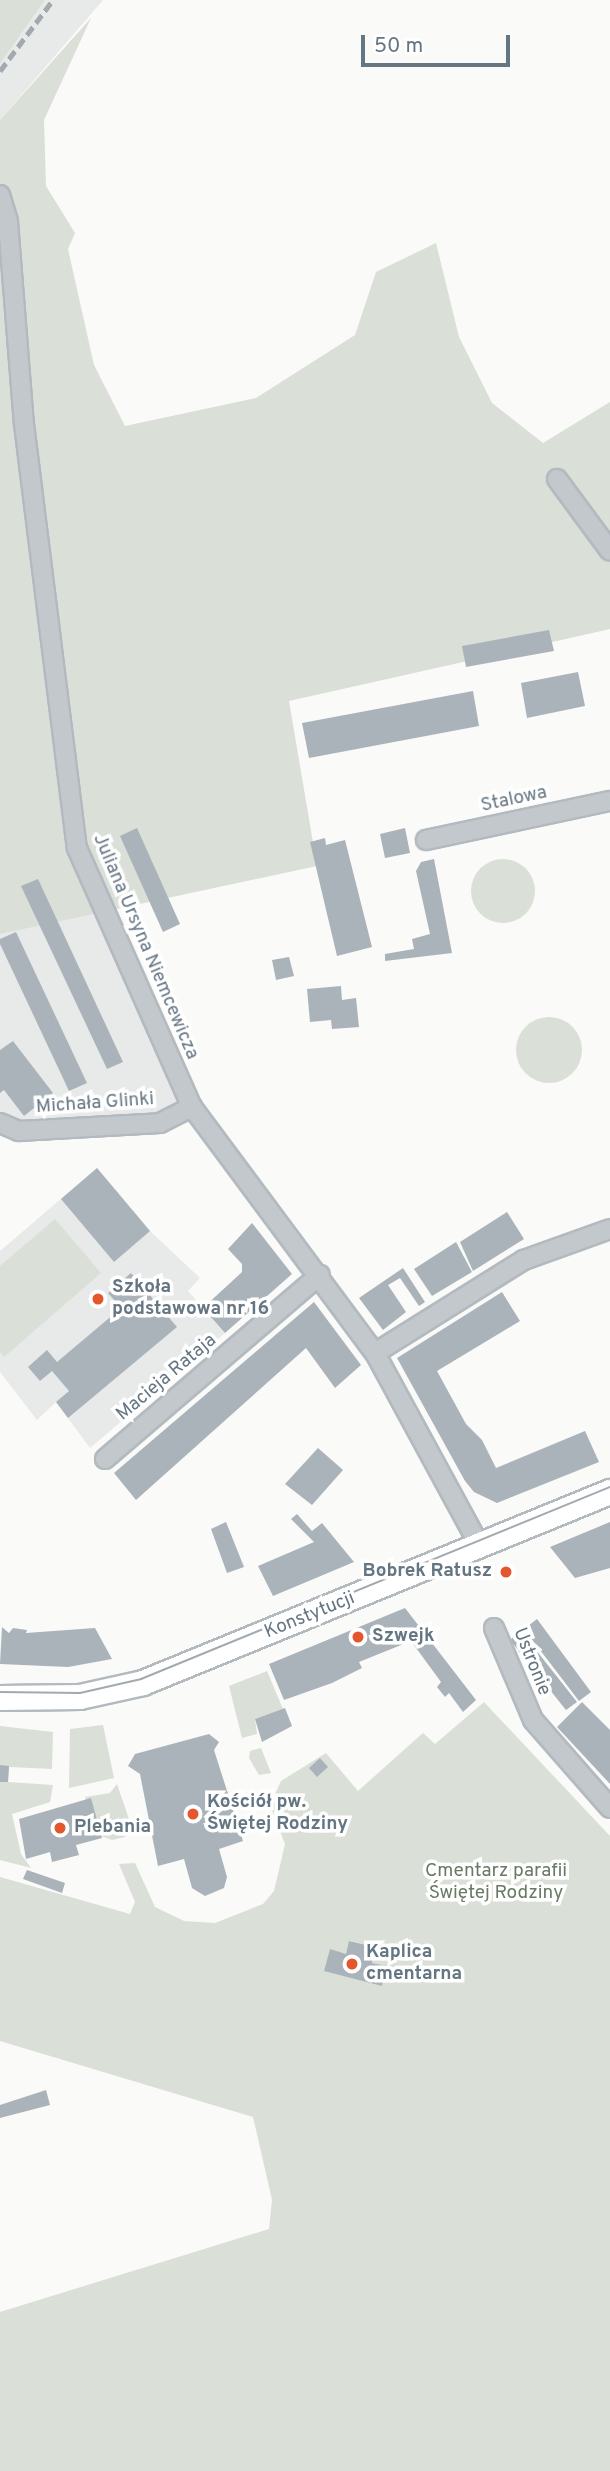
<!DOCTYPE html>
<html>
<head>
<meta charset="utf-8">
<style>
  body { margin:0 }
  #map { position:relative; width:610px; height:2471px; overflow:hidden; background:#fafaf8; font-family:Overpass,sans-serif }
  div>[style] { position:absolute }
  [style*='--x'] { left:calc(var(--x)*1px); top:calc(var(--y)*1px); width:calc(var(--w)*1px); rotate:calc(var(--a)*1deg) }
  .built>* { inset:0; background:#e8e9e9 }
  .green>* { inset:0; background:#dadfd7 }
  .round { border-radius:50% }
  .building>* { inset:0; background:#aab3b9 }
  .roads { filter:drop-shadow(2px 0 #b3babf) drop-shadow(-2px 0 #b3babf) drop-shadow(0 2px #b3babf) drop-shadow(0 -2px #b3babf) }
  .street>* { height:18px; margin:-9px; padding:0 9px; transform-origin:9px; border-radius:9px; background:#c3c8cc }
  .secondary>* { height:24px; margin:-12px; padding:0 12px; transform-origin:12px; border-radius:12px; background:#fff }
  .tram>* { height:2px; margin:-1px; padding:0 1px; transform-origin:1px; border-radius:1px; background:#a2aab0 }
  .rail>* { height:5px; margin-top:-2.5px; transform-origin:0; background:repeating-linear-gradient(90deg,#a2aab0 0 10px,transparent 0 15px) }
  .dots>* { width:19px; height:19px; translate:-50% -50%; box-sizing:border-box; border:4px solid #fff; border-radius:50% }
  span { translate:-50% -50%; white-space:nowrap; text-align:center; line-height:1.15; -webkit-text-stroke:7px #fff; paint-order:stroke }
  .street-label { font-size:19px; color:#657683 }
  .poi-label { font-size:19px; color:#657683; font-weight:700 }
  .left { translate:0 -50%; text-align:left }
  .right { translate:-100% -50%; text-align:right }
  .park-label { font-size:19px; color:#687a64 }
  .scale { position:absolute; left:361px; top:35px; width:149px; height:32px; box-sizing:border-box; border:4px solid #657683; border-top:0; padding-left:9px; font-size:21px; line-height:24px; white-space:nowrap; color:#657683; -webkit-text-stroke:5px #fff; paint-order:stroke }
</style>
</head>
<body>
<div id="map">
  <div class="built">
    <div style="clip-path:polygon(45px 0,103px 0,0 120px,0 64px)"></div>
    <div style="clip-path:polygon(103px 909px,192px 1107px,160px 1123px,0 1123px,0 934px)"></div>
    <div style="clip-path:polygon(97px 1168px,150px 1231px,200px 1278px,188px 1291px,225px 1333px,90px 1448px,56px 1402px,37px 1420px,0 1372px,0 1251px)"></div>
  </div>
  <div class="green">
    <div style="clip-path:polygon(0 0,45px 0,0 64px)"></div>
    <div style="clip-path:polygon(91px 18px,44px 120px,46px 186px,75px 233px,68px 249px,94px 365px,125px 426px,256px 398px,355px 335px,376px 272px,436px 243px,459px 337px,492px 403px,543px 443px,610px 402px,610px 629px,289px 701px,317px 866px,0 934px,0 120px)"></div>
    <div class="round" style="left:471px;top:859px;width:64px;height:64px"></div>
    <div class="round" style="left:516px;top:1017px;width:66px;height:66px"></div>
    <div style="clip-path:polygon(55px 1219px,101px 1273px,4px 1357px,0 1352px,0 1266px)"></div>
    <div style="clip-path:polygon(267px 1671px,283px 1709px,255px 1719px,257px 1734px,242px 1738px,229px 1686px)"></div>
    <div style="clip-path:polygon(evenodd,484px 1702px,610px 1836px,610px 2471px,0 2471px,0 2312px,269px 2229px,272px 2200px,253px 2117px,0 2041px,0 1877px,130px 1914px,135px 1902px,119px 1864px,135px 1863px,155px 1907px,184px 1921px,215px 1923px,263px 1904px,274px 1891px,285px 1844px,270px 1805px,281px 1781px,326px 1753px,358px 1791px,423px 1733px,435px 1744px,484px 1702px,350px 1941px,375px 1947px,372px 1963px,386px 1966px,382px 1986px,325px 1970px,330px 1950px,346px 1954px,350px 1941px)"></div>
    <div style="clip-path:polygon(103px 1725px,114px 1778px,69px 1788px,70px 1729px)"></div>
    <div style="clip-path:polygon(0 1726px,53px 1732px,52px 1769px,9px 1767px,8px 1782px,53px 1785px,50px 1802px,12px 1814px,21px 1854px,31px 1868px,0 1860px)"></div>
    <div style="clip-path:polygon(261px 1748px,271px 1773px,259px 1775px,249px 1758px,250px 1751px)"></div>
    <div style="clip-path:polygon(117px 1784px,131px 1825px,125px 1837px,112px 1840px,96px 1834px,85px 1797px,110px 1793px)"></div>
  </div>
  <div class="building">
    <div style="clip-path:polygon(549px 630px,554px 651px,466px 667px,462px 646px)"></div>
    <div style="clip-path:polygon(578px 672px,585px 706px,527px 718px,521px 683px)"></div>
    <div style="clip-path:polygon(473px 691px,479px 726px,309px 758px,302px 723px)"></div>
    <div style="clip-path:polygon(137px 828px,180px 924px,163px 932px,120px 836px)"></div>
    <div style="clip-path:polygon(405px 828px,410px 853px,385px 858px,380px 834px)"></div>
    <div style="clip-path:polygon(325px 838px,326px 845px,345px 840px,372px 947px,337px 956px,310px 842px)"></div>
    <div style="clip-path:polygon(434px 859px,452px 953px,385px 961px,385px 954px,414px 949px,412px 939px,430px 934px,416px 871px,421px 862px)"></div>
    <div style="clip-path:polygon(38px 879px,123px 1062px,107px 1069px,21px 886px)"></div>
    <div style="clip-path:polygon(16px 932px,87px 1083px,69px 1091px,0 944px,0 939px)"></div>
    <div style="clip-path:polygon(289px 957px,294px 976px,276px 980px,272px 960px)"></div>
    <div style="clip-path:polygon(341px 986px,342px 1000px,356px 998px,359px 1027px,332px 1029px,331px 1020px,310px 1022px,307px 989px)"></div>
    <div style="clip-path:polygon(13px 1041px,53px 1093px,24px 1116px,4px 1090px,0 1093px,0 1050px)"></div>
    <div style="clip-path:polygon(97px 1168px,150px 1231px,114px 1262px,61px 1199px)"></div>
    <div style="clip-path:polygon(507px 1212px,524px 1239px,473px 1271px,460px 1242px)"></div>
    <div style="clip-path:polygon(252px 1223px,292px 1274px,225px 1333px,203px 1308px,242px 1272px,242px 1264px,228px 1249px)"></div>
    <div style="clip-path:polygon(456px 1242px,472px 1272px,432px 1296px,414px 1269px)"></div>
    <div style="clip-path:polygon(403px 1268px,425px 1302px,419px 1306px,400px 1278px,388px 1285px,406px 1312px,383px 1330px,359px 1298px)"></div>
    <div style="clip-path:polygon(131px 1273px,177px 1327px,68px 1418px,56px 1402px,69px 1391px,52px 1371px,40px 1381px,28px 1367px,47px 1350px,57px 1362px,121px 1308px,108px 1293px)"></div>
    <div style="clip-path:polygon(502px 1292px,520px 1321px,437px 1371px,466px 1424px,482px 1440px,496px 1468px,585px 1431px,599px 1462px,497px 1503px,474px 1492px,465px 1481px,397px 1358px)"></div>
    <div style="clip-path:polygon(314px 1302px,361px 1365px,335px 1388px,306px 1348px,136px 1500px,114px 1473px)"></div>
    <div style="clip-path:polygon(318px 1448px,343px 1470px,312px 1505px,285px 1484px)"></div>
    <div style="clip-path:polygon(297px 1514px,312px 1531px,322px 1523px,354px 1562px,273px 1596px,258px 1566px,314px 1542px,291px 1519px)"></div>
    <div style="clip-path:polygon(226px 1522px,244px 1567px,227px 1573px,211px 1529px)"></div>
    <div style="clip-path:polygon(610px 1522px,610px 1568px,575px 1578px,550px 1547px)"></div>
    <div style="clip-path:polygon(405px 1608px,476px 1700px,463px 1712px,449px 1693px,445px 1697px,437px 1687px,441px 1682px,411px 1641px,359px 1662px,362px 1668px,332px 1683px,284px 1700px,269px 1664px)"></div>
    <div style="clip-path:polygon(537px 1619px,591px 1692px,579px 1701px,524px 1629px)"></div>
    <div style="clip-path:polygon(2px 1627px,9px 1633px,13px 1628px,27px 1630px,26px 1633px,95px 1628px,112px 1659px,68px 1667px,0 1664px)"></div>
    <div style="clip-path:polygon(521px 1631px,577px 1702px,566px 1710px,510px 1640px)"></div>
    <div style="clip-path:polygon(582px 1702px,610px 1730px,610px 1784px,557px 1727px)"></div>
    <div style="clip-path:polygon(285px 1708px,292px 1726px,262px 1742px,255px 1719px)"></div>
    <div style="clip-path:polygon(209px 1734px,219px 1742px,214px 1750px,243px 1841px,219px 1849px,227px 1877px,224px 1888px,205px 1896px,192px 1888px,184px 1859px,158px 1866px,140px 1774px,128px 1766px,135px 1754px)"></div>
    <div style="clip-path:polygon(320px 1758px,328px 1767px,317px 1777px,309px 1768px)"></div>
    <div style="clip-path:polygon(0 1765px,9px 1766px,8px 1782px,0 1782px)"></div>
    <div style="clip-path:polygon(91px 1798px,102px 1838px,76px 1845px,79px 1855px,52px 1862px,50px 1852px,26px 1859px,19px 1819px)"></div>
    <div style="clip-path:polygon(27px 1870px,65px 1883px,62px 1893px,23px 1879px)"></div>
    <div style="clip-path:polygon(349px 1941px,375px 1947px,372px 1963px,387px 1966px,382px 1986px,324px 1971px,330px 1949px,346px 1954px)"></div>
    <div style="clip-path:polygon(46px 2090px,50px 2105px,0 2118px,0 2105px)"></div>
  </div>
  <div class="roads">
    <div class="street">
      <div style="--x:0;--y:195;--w:28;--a:73"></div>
      <div style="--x:8;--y:222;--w:203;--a:85.5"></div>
      <div style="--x:24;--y:424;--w:427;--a:82.9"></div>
      <div style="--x:77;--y:848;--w:283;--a:66.1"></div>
      <div style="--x:192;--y:1107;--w:307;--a:53.4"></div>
      <div style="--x:375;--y:1353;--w:220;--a:61.5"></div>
      <div style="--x:557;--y:479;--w:89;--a:53.6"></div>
      <div style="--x:426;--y:840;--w:188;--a:-12"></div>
      <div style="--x:0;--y:1123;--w:21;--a:23"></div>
      <div style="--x:19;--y:1131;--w:141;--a:-3.2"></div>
      <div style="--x:160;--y:1123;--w:36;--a:-27"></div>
      <div style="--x:375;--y:1353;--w:176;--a:-32"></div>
      <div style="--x:524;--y:1260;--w:91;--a:-19.8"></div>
      <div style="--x:105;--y:1459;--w:283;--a:-40.6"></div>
      <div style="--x:494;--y:1628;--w:100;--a:67"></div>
      <div style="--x:533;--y:1720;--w:117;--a:48.8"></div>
    </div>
    <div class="secondary">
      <div style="--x:0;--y:1698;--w:80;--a:-0.7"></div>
      <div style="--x:80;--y:1697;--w:65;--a:-12.5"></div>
      <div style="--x:143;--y:1683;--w:505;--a:-22.24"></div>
    </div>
  </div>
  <div class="tram">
    <div style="--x:0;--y:1692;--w:80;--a:0.7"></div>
    <div style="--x:80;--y:1693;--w:63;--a:-12.9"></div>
    <div style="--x:141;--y:1679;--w:507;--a:-22.26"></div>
  </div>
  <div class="rail">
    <div style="--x:0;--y:71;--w:89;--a:-53.3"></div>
  </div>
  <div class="dots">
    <div style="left:98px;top:1299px;background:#e4572e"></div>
    <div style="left:506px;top:1572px;background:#e4572e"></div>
    <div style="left:358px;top:1637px;background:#e4572e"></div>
    <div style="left:193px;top:1814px;background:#e4572e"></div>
    <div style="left:60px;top:1828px;background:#e4572e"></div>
    <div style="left:352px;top:1964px;background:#e4572e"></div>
  </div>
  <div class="street-label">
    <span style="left:514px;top:800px;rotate:-12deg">Stalowa</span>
    <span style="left:145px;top:947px;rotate:67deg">Juliana Ursyna Niemcewicza</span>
    <span style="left:95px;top:1104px;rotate:-4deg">Michała Glinki</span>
    <span style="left:167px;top:1378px;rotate:-40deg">Macieja Rataja</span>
    <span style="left:310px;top:1616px;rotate:-22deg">Konstytucji</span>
    <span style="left:531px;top:1662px;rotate:68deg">Ustronie</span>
  </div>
  <div class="poi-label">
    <span class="left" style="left:112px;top:1299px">Szkoła<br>podstawowa nr 16</span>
    <span class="right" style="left:492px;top:1572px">Bobrek Ratusz</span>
    <span class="left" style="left:372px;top:1637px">Szwejk</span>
    <span class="left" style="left:207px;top:1814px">Kościół pw.<br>Świętej Rodziny</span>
    <span class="left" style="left:74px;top:1828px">Plebania</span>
    <span class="left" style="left:366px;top:1964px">Kaplica<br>cmentarna</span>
  </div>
  <div class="park-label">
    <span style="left:496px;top:1883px">Cmentarz parafii<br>Świętej Rodziny</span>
  </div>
  <div class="scale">50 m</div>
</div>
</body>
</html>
